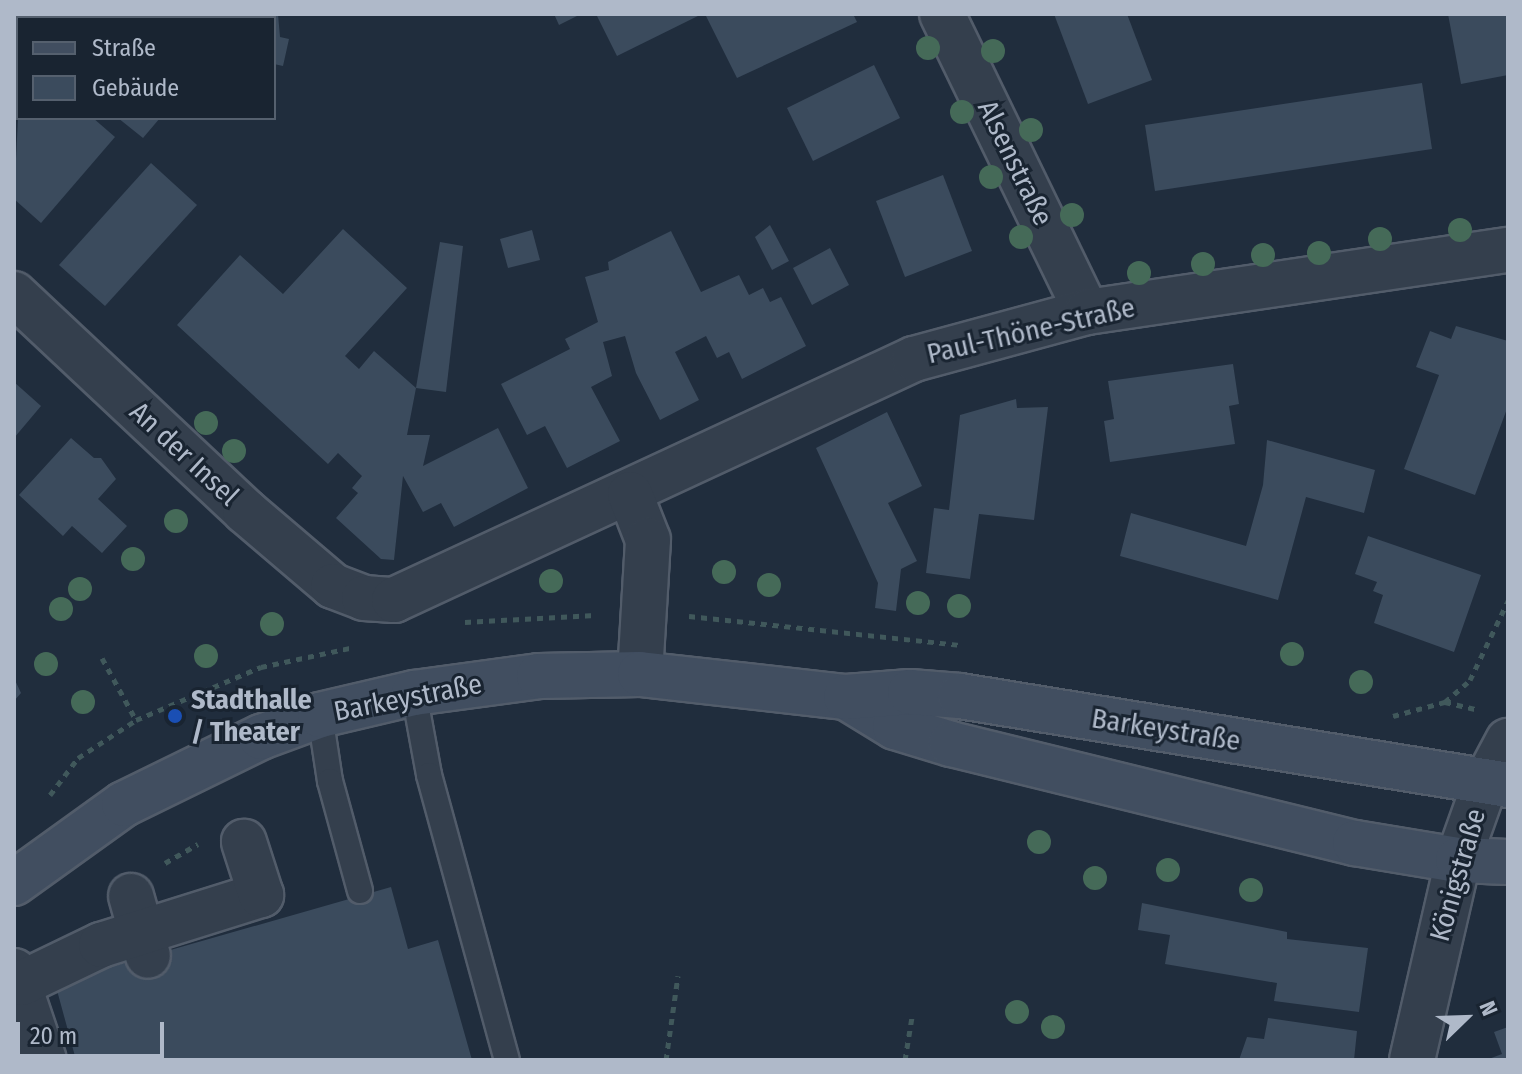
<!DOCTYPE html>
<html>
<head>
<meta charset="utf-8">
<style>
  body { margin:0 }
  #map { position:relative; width:1522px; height:1074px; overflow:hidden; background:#202d3d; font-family:"Fira Sans Condensed",sans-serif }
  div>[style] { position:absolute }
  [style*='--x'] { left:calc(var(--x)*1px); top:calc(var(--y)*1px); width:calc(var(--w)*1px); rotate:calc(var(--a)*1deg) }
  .building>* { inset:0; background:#3b4b5d }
  .path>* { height:5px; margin-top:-2.5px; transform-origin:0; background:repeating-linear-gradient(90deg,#40585b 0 6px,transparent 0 12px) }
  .roads { filter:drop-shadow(2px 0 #525c6a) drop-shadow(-2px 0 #525c6a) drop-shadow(0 2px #525c6a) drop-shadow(0 -2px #525c6a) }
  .lane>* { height:24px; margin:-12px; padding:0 12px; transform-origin:12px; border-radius:12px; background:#343f4d }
  .street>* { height:44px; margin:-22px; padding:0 22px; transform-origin:22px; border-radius:22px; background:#343f4d }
  .secondary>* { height:44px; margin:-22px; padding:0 22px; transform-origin:22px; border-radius:22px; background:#414e60 }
  .trees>* { width:24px; height:24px; margin:-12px; border-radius:50%; background:#456a58 }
  .dots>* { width:22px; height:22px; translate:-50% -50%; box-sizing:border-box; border:4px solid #192431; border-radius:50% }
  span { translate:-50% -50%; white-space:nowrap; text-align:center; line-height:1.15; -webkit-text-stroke:6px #192431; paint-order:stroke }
  .street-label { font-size:28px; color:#afb9c9 }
  .poi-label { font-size:28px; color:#afb9c9; font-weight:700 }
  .left { translate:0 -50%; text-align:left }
  .frame { position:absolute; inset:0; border:16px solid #afb9c9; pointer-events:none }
  .legend { position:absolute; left:16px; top:16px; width:260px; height:104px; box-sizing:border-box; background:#192431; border:2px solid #55606e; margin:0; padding:10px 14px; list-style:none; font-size:24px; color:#afb9c9 }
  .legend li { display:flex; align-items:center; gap:16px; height:40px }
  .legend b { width:40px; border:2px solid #55606e }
  .north { position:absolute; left:1426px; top:978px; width:80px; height:80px; -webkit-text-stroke:6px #192431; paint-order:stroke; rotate:67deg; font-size:22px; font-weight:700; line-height:32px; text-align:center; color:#afb9c9 }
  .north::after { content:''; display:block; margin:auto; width:28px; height:36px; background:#afb9c9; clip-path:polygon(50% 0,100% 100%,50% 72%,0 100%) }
  .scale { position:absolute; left:16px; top:1022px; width:148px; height:36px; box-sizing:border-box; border:4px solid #afb9c9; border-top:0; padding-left:10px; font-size:24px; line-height:28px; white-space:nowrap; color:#afb9c9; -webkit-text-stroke:6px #192431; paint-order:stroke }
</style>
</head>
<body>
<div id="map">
  <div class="building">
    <div style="clip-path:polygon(111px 14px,278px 14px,280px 37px,289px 39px,283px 66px,274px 64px,274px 18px)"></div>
    <div style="clip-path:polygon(554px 14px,581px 14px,559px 25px)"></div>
    <div style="clip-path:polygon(596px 14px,702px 14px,617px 56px)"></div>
    <div style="clip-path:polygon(705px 14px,853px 14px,857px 22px,737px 78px)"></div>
    <div style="clip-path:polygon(1054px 14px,1127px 14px,1152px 80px,1088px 104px)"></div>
    <div style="clip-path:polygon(1448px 14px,1508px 14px,1508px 75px,1461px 84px)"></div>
    <div style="clip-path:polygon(874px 65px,900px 118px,813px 161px,787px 108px)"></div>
    <div style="clip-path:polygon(1422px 83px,1432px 149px,1155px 191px,1145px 125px)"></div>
    <div style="clip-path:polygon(18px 118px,93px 118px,115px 137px,41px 223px,14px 199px)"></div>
    <div style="clip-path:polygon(118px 118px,160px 118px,143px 138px)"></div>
    <div style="clip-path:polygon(151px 163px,197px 205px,105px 306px,59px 265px)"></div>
    <div style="clip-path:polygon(943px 175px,972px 251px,905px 277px,876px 201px)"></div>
    <div style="clip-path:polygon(770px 225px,789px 261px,772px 270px,755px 237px)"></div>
    <div style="clip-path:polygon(343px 229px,407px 288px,345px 356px,359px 369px,374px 351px,416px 388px,407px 435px,430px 435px,423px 466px,498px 428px,528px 488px,454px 527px,441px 503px,423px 512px,403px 476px,394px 560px,381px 559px,336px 518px,358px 493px,352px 488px,362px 476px,338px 453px,328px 464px,177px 325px,240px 255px,283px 294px)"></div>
    <div style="clip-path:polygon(532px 230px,540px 260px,508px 268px,500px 239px)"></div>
    <div style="clip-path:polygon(671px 231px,701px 292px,739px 275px,749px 295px,763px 288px,770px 302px,781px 297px,806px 346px,742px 379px,729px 352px,717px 358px,706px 336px,675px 352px,699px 400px,660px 420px,636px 373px,625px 336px,603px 342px,612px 376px,591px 387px,620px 441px,567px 468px,545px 426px,527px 435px,501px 384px,570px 349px,565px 339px,598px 322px,585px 277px,609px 270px,608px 262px)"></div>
    <div style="clip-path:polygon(440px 242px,463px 246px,446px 392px,416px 388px)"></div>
    <div style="clip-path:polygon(830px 248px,849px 285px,812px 305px,793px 268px)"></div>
    <div style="clip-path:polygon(1456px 326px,1508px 341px,1508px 406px,1475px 495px,1404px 469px,1439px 375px,1416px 367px,1430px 331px,1451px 339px)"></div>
    <div style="clip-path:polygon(1233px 364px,1239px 404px,1229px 406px,1235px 444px,1110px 462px,1104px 421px,1114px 419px,1108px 381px)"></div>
    <div style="clip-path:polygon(14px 382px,41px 406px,14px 438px)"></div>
    <div style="clip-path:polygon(1016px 399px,1017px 408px,1048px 407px,1034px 520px,979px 514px,970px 579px,926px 573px,934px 508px,949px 510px,960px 415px)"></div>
    <div style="clip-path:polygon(887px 412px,922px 486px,888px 503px,917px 561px,901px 569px,896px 611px,875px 608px,878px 583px,816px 448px)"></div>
    <div style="clip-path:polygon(71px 438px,94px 458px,101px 458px,116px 479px,98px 499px,127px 526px,102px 553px,72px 526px,63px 536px,19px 495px)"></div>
    <div style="clip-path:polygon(1267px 440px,1375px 470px,1364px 513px,1306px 497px,1278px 600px,1120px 556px,1131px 513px,1246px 546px,1263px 485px)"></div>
    <div style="clip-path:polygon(1368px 536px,1481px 575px,1454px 652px,1374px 623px,1383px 595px,1373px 591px,1377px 582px,1355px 574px)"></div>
    <div style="clip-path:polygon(14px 678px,21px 693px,14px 701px)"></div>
    <div style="clip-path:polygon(391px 887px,408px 949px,438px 940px,472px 1060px,76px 1060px,55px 983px)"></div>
    <div style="clip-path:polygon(1142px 903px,1287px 932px,1287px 939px,1368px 948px,1359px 1012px,1274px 1001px,1277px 983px,1165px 964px,1170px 935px,1138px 930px)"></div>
    <div style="clip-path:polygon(1268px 1018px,1357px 1031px,1354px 1060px,1239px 1060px,1247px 1037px,1264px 1039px)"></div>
    <div style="clip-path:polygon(1508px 1027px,1508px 1060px,1486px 1060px,1502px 1054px,1494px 1032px)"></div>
  </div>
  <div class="path">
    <div style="--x:689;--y:616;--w:274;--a:6.1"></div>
    <div style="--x:465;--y:622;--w:130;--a:-3.1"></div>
    <div style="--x:102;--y:658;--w:71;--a:61.3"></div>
    <div style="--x:1445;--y:702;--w:32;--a:13"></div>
    <div style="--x:1393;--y:716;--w:54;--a:-15.1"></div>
    <div style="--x:1445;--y:702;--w:33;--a:-41"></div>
    <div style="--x:1470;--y:680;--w:88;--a:-64.3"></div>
    <div style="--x:50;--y:795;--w:46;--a:-52.9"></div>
    <div style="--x:78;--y:758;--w:69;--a:-33.2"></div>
    <div style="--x:136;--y:720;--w:136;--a:-23"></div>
    <div style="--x:261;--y:667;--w:95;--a:-12.1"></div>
    <div style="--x:165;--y:863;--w:38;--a:-30"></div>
    <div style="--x:666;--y:1060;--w:85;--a:-81.9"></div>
    <div style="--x:905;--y:1060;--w:44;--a:-80.8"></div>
  </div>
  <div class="roads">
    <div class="lane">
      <div style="--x:414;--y:693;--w:83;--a:79.6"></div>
      <div style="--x:429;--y:775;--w:295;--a:74.7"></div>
      <div style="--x:320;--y:715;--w:67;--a:81.4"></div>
      <div style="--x:330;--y:781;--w:114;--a:74.7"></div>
    </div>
    <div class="street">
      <div style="--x:942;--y:14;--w:331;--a:64.1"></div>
      <div style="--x:14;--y:294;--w:317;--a:43.2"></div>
      <div style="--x:245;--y:511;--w:116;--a:40.4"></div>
      <div style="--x:333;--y:586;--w:33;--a:21"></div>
      <div style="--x:364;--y:598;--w:30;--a:4"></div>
      <div style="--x:394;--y:600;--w:573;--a:-24.87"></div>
      <div style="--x:914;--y:359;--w:179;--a:-15.2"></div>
      <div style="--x:1087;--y:312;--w:426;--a:-8.4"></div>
      <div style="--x:630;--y:494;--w:49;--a:68.6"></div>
      <div style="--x:648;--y:540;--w:134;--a:93.4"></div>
      <div style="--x:131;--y:896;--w:62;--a:74.2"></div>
      <div style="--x:14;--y:971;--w:94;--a:71.4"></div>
      <div style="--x:22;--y:983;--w:88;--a:-25.7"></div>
      <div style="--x:101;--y:945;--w:168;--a:-17.4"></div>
      <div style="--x:261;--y:895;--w:56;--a:-107.8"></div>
      <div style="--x:1412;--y:1060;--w:205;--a:-77"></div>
      <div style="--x:1458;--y:860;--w:81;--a:-70.4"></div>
      <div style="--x:1485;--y:784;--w:49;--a:-61.9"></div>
    </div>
    <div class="secondary">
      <div style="--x:846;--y:697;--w:57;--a:31.5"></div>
      <div style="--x:895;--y:727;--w:59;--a:16.9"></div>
      <div style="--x:951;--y:744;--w:416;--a:13.8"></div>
      <div style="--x:1355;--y:843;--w:104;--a:9.4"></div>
      <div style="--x:1458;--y:860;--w:50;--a:2.3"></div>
      <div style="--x:14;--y:883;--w:135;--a:-35.7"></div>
      <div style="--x:124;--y:804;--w:153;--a:-26.1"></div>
      <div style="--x:261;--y:737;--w:63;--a:-20.4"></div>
      <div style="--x:320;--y:715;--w:97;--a:-13.2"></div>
      <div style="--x:414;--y:693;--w:126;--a:-7.7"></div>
      <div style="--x:539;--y:676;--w:101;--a:-1.1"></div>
      <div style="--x:640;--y:674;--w:207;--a:6.4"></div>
      <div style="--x:846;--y:697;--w:64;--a:-4.5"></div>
      <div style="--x:910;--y:692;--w:50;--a:4.6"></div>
      <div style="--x:960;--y:696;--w:555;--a:9.22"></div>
    </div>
  </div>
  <div class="trees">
    <div style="left:928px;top:48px"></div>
    <div style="left:993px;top:51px"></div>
    <div style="left:962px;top:112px"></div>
    <div style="left:1031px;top:130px"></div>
    <div style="left:991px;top:177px"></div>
    <div style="left:1072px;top:215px"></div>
    <div style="left:1460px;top:230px"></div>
    <div style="left:1021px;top:237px"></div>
    <div style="left:1380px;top:239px"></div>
    <div style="left:1319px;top:253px"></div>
    <div style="left:1263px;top:255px"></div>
    <div style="left:1203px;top:264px"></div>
    <div style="left:1139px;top:273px"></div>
    <div style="left:206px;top:423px"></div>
    <div style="left:234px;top:451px"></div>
    <div style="left:176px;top:521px"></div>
    <div style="left:133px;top:559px"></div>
    <div style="left:724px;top:572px"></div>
    <div style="left:551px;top:581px"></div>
    <div style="left:769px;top:585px"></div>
    <div style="left:80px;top:589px"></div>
    <div style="left:918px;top:603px"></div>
    <div style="left:959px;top:606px"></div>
    <div style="left:61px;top:609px"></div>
    <div style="left:272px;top:624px"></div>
    <div style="left:1292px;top:654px"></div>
    <div style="left:206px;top:656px"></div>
    <div style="left:46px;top:664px"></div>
    <div style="left:1361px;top:682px"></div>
    <div style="left:83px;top:702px"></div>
    <div style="left:1039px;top:842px"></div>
    <div style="left:1168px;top:870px"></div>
    <div style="left:1095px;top:878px"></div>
    <div style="left:1251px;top:890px"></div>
    <div style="left:1017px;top:1012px"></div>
    <div style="left:1053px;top:1027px"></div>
  </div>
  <div class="dots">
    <div style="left:175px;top:716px;background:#1a4fb4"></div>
  </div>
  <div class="street-label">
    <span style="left:1015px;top:163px;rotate:64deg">Alsenstraße</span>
    <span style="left:1031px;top:331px;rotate:-13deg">Paul-Thöne-Straße</span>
    <span style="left:184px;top:454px;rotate:43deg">An der Insel</span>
    <span style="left:408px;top:698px;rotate:-11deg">Barkeystraße</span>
    <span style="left:1166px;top:730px;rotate:9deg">Barkeystraße</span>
    <span style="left:1458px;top:875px;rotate:-74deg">Königstraße</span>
  </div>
  <div class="poi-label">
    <span class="left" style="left:191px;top:716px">Stadthalle<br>/ Theater</span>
  </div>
  <div class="frame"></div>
  <ul class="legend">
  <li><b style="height:10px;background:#414e60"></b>Straße</li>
  <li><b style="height:22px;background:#3b4b5d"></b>Gebäude</li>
  </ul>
  <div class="north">N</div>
  <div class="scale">20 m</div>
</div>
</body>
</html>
